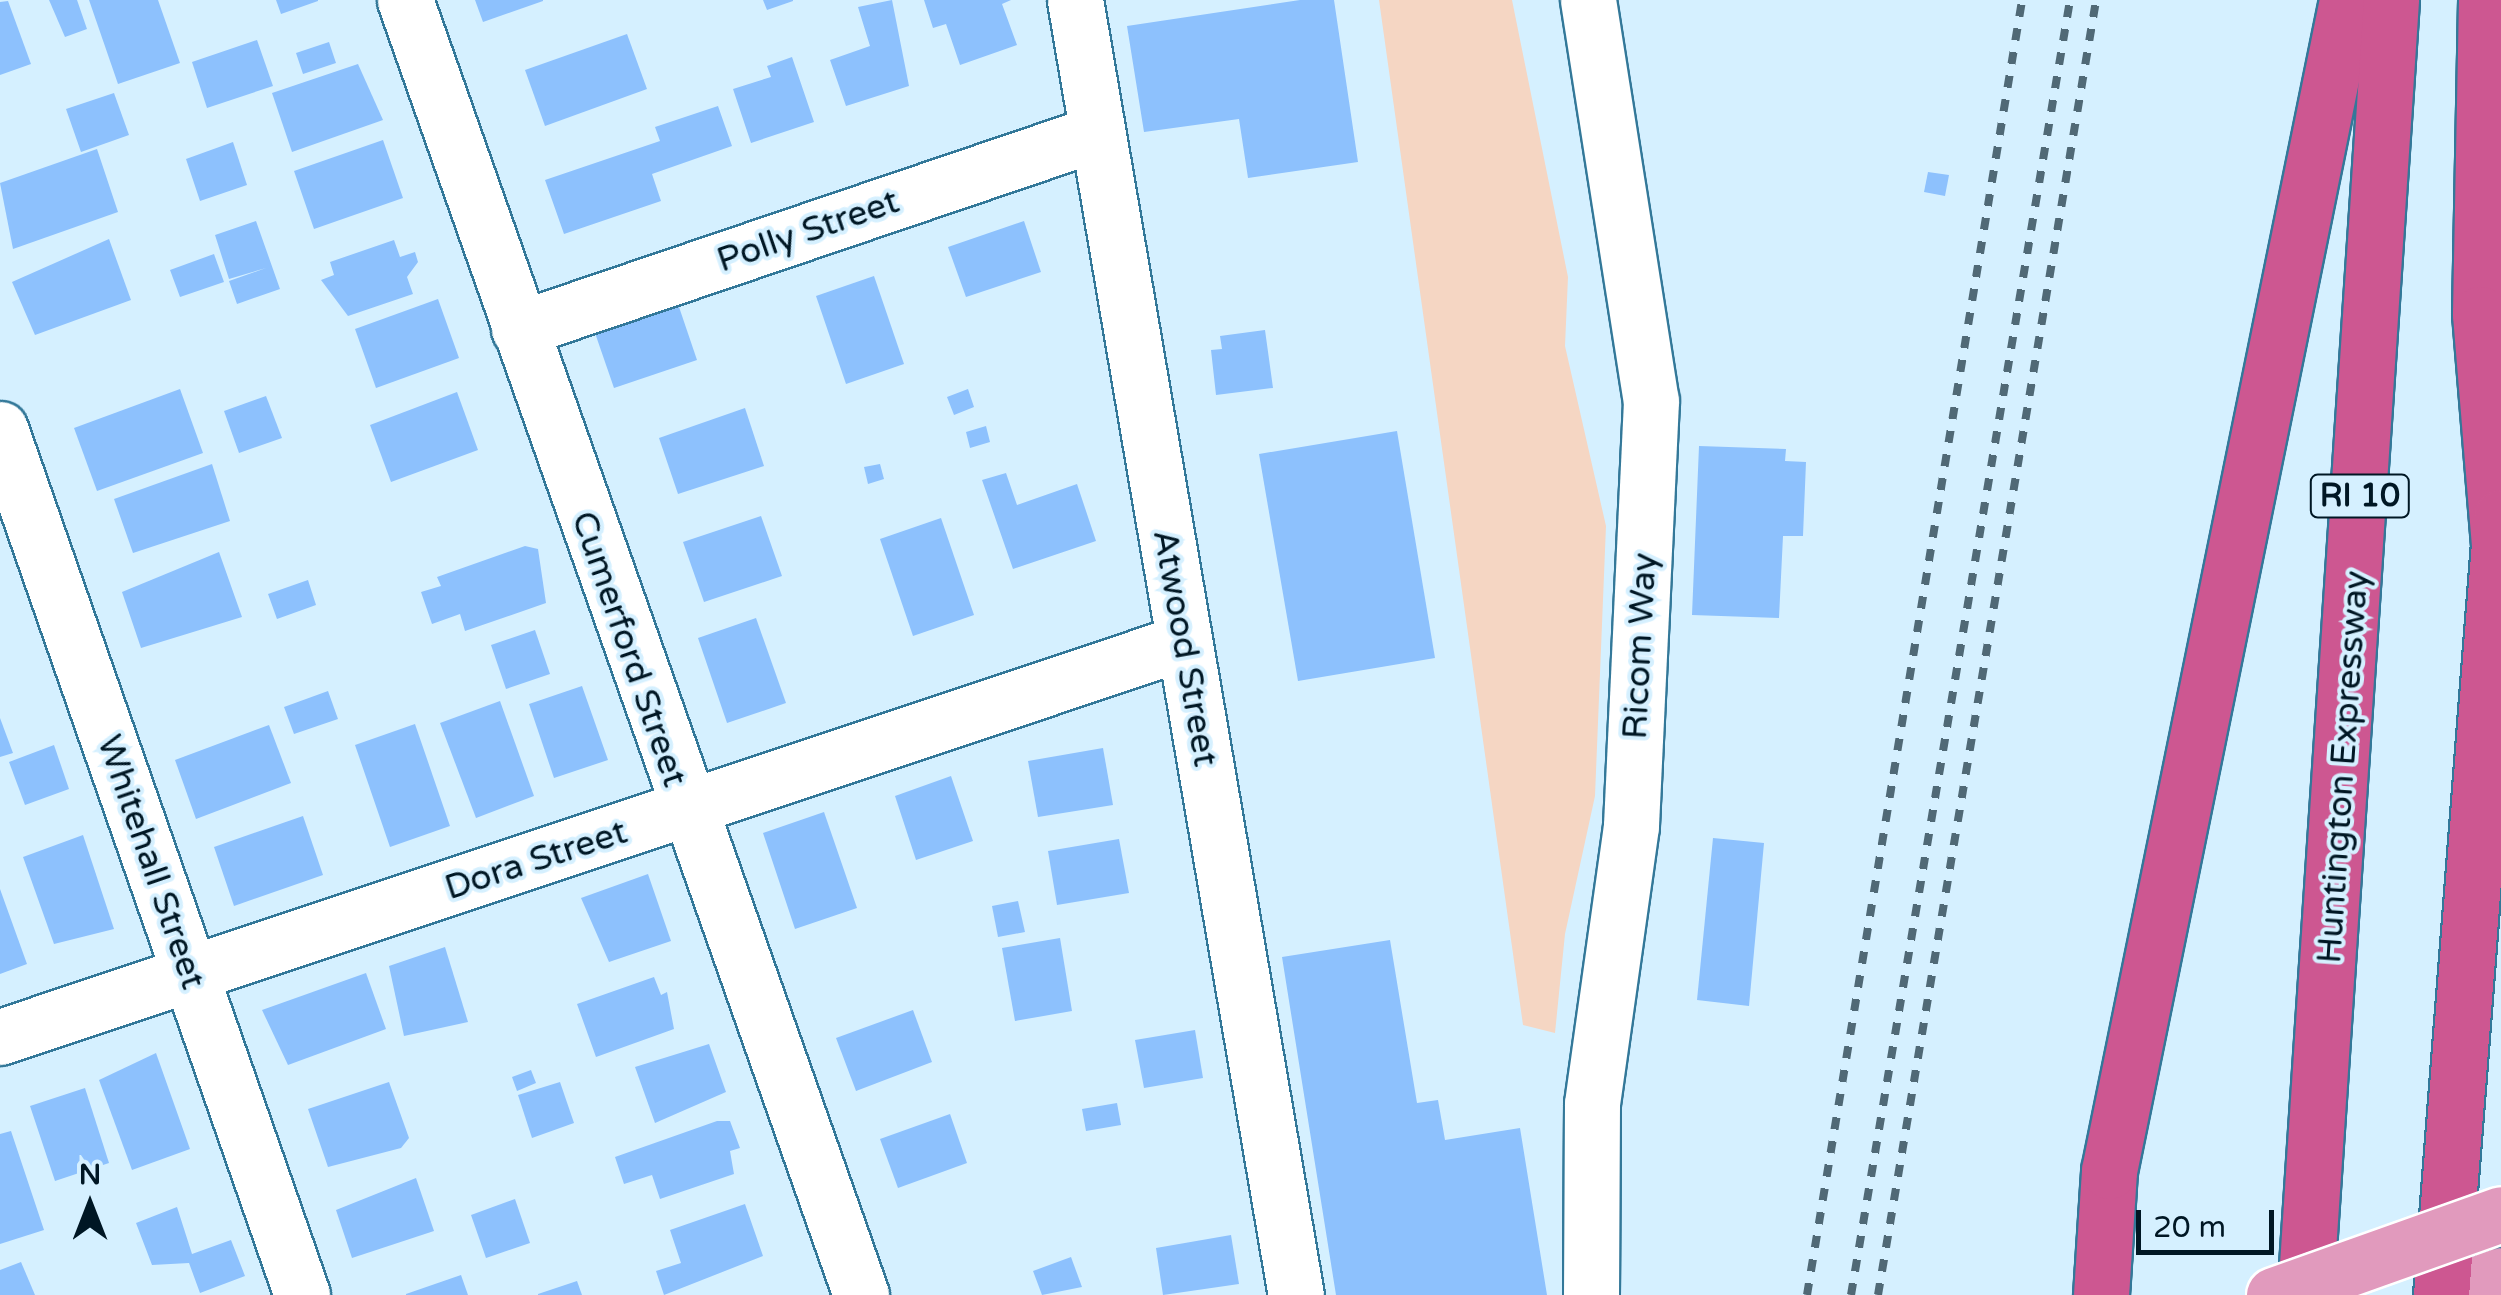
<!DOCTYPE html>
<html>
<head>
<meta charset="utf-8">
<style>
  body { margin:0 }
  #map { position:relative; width:2501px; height:1295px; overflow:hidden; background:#d5f0ff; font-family:"Varela Round",sans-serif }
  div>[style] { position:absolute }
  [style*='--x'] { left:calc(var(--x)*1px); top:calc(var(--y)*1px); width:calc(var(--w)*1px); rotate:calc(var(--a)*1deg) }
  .green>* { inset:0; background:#f5d6c3 }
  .building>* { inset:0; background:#8dc1fd }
  .roads { filter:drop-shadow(2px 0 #337899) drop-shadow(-2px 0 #337899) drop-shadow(0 2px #337899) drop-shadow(0 -2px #337899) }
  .minor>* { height:55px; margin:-27.5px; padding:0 27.5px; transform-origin:27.5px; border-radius:27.5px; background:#fff }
  .major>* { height:55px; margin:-27.5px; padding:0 27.5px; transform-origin:27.5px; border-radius:27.5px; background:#e19abd }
  .highway>* { height:55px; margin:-27.5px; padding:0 27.5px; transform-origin:27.5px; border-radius:27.5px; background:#cd5791 }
  .rail>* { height:8px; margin-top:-4px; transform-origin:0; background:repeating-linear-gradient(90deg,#506976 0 12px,transparent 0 24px) }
  .bridges { filter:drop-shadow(2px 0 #fff) drop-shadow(-2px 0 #fff) drop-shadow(0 2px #fff) drop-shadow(0 -2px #fff) }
  .major-bridge>* { height:55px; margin:-27.5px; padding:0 27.5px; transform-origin:27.5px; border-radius:27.5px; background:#e19abd }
  span { translate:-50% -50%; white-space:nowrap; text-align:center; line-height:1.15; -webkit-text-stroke:8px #d5f0ff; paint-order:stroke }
  .shield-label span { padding:2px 8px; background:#d5f0ff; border:2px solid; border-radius:8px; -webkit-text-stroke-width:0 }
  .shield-label { font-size:32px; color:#001724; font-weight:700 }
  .street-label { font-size:35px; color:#001724 }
  .north { position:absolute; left:40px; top:1155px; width:100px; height:100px; -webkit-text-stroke:8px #d5f0ff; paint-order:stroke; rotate:0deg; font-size:28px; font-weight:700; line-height:40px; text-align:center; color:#001724 }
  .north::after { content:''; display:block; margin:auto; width:35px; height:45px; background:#001724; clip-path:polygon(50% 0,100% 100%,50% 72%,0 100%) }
  .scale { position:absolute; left:2136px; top:1210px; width:138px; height:45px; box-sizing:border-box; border:5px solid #001724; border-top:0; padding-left:12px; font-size:30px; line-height:35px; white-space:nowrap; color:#001724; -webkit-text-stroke:8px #d5f0ff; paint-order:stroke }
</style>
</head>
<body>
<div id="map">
  <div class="green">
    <div style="clip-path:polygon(1379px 0,1512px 0,1568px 277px,1565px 346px,1606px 526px,1595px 796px,1565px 934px,1555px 1033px,1523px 1025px)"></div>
  </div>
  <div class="building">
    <div style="clip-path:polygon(49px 0,77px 0,87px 29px,65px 37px)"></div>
    <div style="clip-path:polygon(89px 0,158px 0,180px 63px,118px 84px)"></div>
    <div style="clip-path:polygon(276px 0,318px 0,318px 1px,281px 14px)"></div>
    <div style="clip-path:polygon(475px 0,543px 0,543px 1px,483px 22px)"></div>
    <div style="clip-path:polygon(763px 0,793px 0,793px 1px,767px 10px)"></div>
    <div style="clip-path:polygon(892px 0,909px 86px,846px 106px,830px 60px,870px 46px,858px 7px)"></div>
    <div style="clip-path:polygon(924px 0,1011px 0,1002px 4px,1017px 45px,960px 65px,946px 24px,933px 28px)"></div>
    <div style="clip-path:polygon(1300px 0,1334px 0,1358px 162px,1248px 178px,1239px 119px,1144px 132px,1127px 26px)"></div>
    <div style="clip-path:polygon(8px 1px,31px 64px,0 75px,0 2px)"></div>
    <div style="clip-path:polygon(627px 34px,647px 89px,545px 126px,525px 70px)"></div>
    <div style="clip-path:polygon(257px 40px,273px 86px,207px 108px,192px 62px)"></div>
    <div style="clip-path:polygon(329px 42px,336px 63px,303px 74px,296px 53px)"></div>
    <div style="clip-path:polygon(792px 57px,814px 122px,751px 143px,733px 89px,771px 77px,767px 66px)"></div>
    <div style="clip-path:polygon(358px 64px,383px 120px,292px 152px,272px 93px)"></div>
    <div style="clip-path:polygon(114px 93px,129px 135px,81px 152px,66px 109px)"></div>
    <div style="clip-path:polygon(718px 106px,732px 146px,652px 174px,661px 201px,564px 234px,545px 180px,660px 141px,655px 127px)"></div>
    <div style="clip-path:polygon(383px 140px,403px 198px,314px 229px,294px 171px)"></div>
    <div style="clip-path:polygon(233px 142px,247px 185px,200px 201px,186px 159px)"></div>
    <div style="clip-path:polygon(97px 149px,118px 212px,13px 249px,0 183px)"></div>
    <div style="clip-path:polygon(1928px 172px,1949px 175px,1945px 196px,1924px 192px)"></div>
    <div style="clip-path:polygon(256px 221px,280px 289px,237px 304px,229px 281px,266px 268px,229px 279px,215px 235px)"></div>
    <div style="clip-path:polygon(1024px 221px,1041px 272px,966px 297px,948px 247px)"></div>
    <div style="clip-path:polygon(109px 239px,131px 300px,35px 335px,12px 282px)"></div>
    <div style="clip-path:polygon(394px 240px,400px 257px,415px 252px,418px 262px,407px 277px,413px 294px,348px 316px,321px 280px,334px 275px,330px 262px)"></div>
    <div style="clip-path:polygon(214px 254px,224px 282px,180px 297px,170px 270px)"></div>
    <div style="clip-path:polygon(874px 276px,904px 364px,846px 384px,816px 296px)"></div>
    <div style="clip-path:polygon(438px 299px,459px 358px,376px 388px,355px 329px)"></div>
    <div style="clip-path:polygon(678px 304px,697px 360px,614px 388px,595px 333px)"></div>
    <div style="clip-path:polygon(1265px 330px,1273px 388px,1216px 395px,1211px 350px,1222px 349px,1220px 336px)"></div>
    <div style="clip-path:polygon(180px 389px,203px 453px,97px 491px,74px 428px)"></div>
    <div style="clip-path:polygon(968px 389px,974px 407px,954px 415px,947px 397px)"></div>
    <div style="clip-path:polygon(457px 392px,478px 450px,391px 482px,370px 425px)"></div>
    <div style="clip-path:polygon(266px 396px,282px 438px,239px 453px,224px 411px)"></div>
    <div style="clip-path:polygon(745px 408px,764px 466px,678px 494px,659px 438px)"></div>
    <div style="clip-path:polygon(986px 426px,990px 442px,970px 448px,966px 432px)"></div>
    <div style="clip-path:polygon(1397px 431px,1435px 658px,1298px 681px,1259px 454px)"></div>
    <div style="clip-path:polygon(1699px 446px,1786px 449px,1785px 461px,1806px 462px,1803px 536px,1783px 536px,1779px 618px,1692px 615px)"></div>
    <div style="clip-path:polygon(212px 464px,230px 521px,133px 553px,114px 499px)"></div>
    <div style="clip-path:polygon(880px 464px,884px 479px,868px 484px,864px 467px)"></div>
    <div style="clip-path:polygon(1006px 473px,1017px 505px,1077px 484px,1096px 541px,1013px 569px,982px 480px)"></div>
    <div style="clip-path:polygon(761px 516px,782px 576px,704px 602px,683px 542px)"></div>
    <div style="clip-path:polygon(941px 518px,974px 615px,913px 636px,880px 539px)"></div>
    <div style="clip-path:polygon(525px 546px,538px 549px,546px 603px,465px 631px,460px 614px,432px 624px,421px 592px,441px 586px,437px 577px)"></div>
    <div style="clip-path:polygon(219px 552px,242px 617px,141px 648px,122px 592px)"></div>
    <div style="clip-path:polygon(308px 580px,316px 605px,277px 619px,268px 594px)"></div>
    <div style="clip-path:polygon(756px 618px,786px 703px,727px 723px,698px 638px)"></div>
    <div style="clip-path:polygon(535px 630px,550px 674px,506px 689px,491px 645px)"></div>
    <div style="clip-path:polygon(582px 686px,608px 760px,554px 778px,529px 704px)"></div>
    <div style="clip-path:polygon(328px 691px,338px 719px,294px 734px,284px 707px)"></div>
    <div style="clip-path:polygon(500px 701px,534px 796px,476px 818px,440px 723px)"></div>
    <div style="clip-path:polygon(0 718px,13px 753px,0 757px)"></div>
    <div style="clip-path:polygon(415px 724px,450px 826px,390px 847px,355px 745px)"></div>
    <div style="clip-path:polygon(269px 725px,291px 783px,196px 819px,175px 760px)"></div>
    <div style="clip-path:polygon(54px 745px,69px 789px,25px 805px,9px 762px)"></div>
    <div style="clip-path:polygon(1103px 748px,1113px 805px,1038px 817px,1028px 761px)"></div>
    <div style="clip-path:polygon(951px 776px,973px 841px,916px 860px,895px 796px)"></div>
    <div style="clip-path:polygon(824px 812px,857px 908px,795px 929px,763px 833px)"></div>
    <div style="clip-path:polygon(303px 816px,323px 875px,234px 906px,214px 847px)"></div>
    <div style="clip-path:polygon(83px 835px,114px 929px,54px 944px,23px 857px)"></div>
    <div style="clip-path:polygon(1713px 838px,1764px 843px,1749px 1006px,1697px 1000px)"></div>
    <div style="clip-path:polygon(1119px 839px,1129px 893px,1057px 905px,1048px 851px)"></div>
    <div style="clip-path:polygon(648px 874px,671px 941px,609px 962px,581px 898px)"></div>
    <div style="clip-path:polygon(0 889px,27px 964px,0 974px)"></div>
    <div style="clip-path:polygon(1018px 901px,1025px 932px,998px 937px,992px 906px)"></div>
    <div style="clip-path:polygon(1060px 938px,1072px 1011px,1015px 1021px,1002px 948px)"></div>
    <div style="clip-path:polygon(1390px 940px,1417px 1103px,1438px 1100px,1445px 1140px,1520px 1128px,1547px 1295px,1336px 1295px,1282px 957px)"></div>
    <div style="clip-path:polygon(445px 947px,468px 1022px,404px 1036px,389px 966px)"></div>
    <div style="clip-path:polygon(366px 973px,386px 1029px,288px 1065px,262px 1010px)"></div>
    <div style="clip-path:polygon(654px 977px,661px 995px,667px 992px,674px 1029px,596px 1057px,577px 1004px)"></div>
    <div style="clip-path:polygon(913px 1010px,932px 1062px,856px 1091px,836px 1038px)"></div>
    <div style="clip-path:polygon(1195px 1030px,1203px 1078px,1144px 1088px,1135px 1040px)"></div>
    <div style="clip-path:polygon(709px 1044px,726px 1092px,655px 1123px,635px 1067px)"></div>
    <div style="clip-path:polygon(156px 1053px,190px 1149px,132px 1170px,99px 1080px)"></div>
    <div style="clip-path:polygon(531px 1070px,536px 1083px,517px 1091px,512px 1077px)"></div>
    <div style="clip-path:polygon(389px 1082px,409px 1138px,401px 1148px,328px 1167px,308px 1109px)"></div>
    <div style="clip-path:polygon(560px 1082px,574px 1123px,532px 1138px,518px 1095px)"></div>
    <div style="clip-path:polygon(85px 1088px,109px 1163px,55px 1181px,30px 1106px)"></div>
    <div style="clip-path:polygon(1117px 1103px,1121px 1125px,1086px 1131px,1082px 1109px)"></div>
    <div style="clip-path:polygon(950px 1114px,967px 1163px,898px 1188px,880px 1139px)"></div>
    <div style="clip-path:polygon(717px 1121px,730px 1121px,740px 1148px,730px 1151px,734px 1174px,660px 1199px,652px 1175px,624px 1184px,615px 1157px)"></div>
    <div style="clip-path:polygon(11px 1131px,44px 1230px,0 1244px,0 1134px)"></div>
    <div style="clip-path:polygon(416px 1178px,434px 1231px,352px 1258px,336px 1210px)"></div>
    <div style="clip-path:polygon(515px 1199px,530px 1243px,486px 1258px,471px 1215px)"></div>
    <div style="clip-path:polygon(745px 1204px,763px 1256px,664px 1295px,656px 1271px,681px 1263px,670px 1230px)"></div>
    <div style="clip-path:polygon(177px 1207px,192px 1254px,231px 1240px,245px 1276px,200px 1293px,189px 1263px,152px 1265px,136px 1223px)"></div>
    <div style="clip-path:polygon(1231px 1235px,1239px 1284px,1163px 1295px,1156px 1248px)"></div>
    <div style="clip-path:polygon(1071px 1257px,1082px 1287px,1042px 1295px,1033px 1271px)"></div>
    <div style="clip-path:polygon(21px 1262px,35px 1295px,0 1295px,0 1270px)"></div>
    <div style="clip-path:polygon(461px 1275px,468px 1295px,406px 1295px,406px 1294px)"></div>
    <div style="clip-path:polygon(577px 1281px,582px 1295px,538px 1295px,538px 1294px)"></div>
  </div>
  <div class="roads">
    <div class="minor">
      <div style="--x:405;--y:0;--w:1373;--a:70.6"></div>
      <div style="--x:1075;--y:0;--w:1314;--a:80.32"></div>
      <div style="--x:1588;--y:0;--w:406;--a:81.1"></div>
      <div style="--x:1651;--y:401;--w:425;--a:92.7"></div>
      <div style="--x:1631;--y:826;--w:281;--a:98"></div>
      <div style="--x:1592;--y:1104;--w:191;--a:90.3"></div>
      <div style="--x:519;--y:329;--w:610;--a:-18.73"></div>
      <div style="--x:0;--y:429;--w:917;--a:70.77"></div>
      <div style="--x:0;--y:1037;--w:1248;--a:-18.45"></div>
    </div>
    <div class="major">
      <div style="--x:2445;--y:1295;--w:59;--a:-19.7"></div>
    </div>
    <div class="highway">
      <div style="--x:2486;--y:0;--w:314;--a:91.1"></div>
      <div style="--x:2480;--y:314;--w:230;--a:85.3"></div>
      <div style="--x:2101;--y:1295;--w:124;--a:-86.3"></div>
      <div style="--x:2109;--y:1171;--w:1195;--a:-78.51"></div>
      <div style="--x:2305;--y:1295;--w:1298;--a:-86.2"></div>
      <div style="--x:2441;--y:1295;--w:780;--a:-85.59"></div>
    </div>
  </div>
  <div class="rail">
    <div style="--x:1807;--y:1295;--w:1313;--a:-80.57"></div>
    <div style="--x:1851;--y:1295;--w:1313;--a:-80.4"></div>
    <div style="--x:1878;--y:1295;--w:1313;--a:-80.44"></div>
  </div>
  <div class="bridges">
    <div class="major-bridge">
      <div style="--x:2274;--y:1295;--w:241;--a:-19.6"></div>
    </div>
  </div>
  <div class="shield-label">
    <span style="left:2360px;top:496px">RI 10</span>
  </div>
  <div class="street-label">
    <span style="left:808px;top:231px;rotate:-19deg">Polly Street</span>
    <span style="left:1640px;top:646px;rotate:-87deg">Ricom Way</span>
    <span style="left:1185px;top:648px;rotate:80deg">Atwood Street</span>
    <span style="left:629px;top:649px;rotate:71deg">Cumerford Street</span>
    <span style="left:2343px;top:767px;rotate:-86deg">Huntington Expressway</span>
    <span style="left:536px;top:860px;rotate:-18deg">Dora Street</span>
    <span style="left:151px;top:862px;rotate:71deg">Whitehall Street</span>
  </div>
  <div class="north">N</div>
  <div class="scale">20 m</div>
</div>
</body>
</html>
